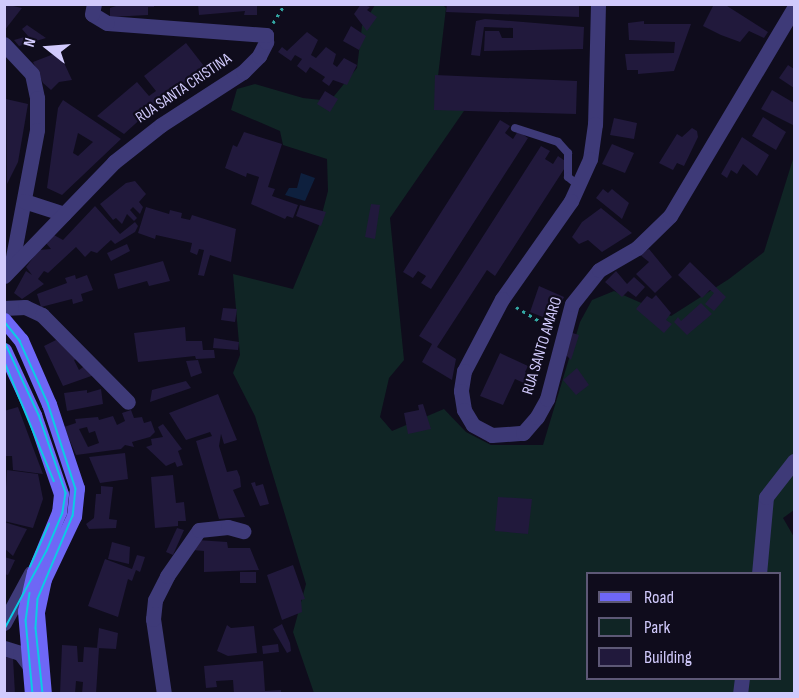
<!DOCTYPE html>
<html>
<head>
<meta charset="utf-8">
<style>
  body { margin:0 }
  #map { position:relative; width:799px; height:698px; overflow:hidden; background:#0f0c1c; font-family:"Sofia Sans Condensed",sans-serif }
  div>[style] { position:absolute }
  [style*='--x'] { left:calc(var(--x)*1px); top:calc(var(--y)*1px); width:calc(var(--w)*1px); rotate:calc(var(--a)*1deg) }
  .green>* { inset:0; background:#102525 }
  .water>* { inset:0; background:#0e203e }
  .building>* { inset:0; background:#21193c }
  .path>* { height:3px; margin-top:-1.5px; transform-origin:0; background:repeating-linear-gradient(90deg,#33a7a3 0 3px,transparent 0 7.5px) }
  .lane>* { height:8px; margin:-4px; padding:0 4px; transform-origin:4px; border-radius:4px; background:#3e3a78 }
  .street>* { height:15px; margin:-7.5px; padding:0 7.5px; transform-origin:7.5px; border-radius:7.5px; background:#3e3a78 }
  .secondary>* { height:15px; margin:-7.5px; padding:0 7.5px; transform-origin:7.5px; border-radius:7.5px; background:#6e67f6 }
  .tram>* { height:1.5px; margin:-0.75px; padding:0 0.75px; transform-origin:0.75px; border-radius:0.75px; background:#0dcae5 }
  span { translate:-50% -50%; white-space:nowrap; text-align:center; line-height:1.15; -webkit-text-stroke:4.5px #0f0c1c; paint-order:stroke }
  .street-label { font-size:16px; color:#d1cafc }
  .frame { position:absolute; inset:0; border:6px solid #d1cafc; pointer-events:none }
  .legend { position:absolute; left:586px; top:572px; width:195px; height:108px; box-sizing:border-box; background:#0f0c1c; border:2px solid #5d5876; margin:0; padding:8px 10px; list-style:none; font-size:18px; color:#d1cafc }
  .legend li { display:flex; align-items:center; gap:12px; height:30px }
  .legend b { width:30px; border:2px solid #5d5876 }
  .north { position:absolute; left:18px; top:18px; width:60px; height:60px; -webkit-text-stroke:4px #0f0c1c; paint-order:stroke; rotate:287deg; font-size:16px; font-weight:700; line-height:24px; text-align:center; color:#d1cafc }
  .north::after { content:''; display:block; margin:auto; width:21px; height:27px; background:#d1cafc; clip-path:polygon(50% 0,100% 100%,50% 72%,0 100%) }
</style>
</head>
<body>
<div id="map">
  <div class="green">
    <div style="clip-path:polygon(evenodd,375px 5px,443px 5px,446px 8px,435px 102px,466px 108px,390px 218px,404px 360px,389px 378px,380px 417px,392px 431px,444px 409px,466px 432px,491px 445px,543px 445px,580px 322px,592px 300px,614px 291px,671px 316px,729px 279px,764px 252px,794px 156px,794px 510px,783px 518px,794px 537px,794px 693px,314px 693px,293px 632px,306px 584px,255px 416px,233px 373px,240px 355px,233px 274px,293px 289px,318px 229px,328px 191px,327px 159px,283px 145px,280px 131px,231px 110px,237px 89px,255px 84px,303px 98px,330px 101px,357px 68px,362px 26px,375px 5px,588px 574px,780px 574px,780px 678px,588px 678px,588px 574px)"></div>
  </div>
  <div class="water">
    <div style="clip-path:polygon(301px 173px,315px 178px,305px 201px,285px 195px,289px 188px,297px 188px)"></div>
  </div>
  <div class="building">
    <div style="clip-path:polygon(4px 4px,22px 8px,4px 31px)"></div>
    <div style="clip-path:polygon(122px 4px,154px 4px,154px 7px,148px 7px,148px 15px,110px 17px,110px 8px)"></div>
    <div style="clip-path:polygon(198px 4px,257px 4px,257px 15px,244px 15px,245px 11px,199px 15px)"></div>
    <div style="clip-path:polygon(361px 4px,370px 7px,367px 10px,377px 17px,367px 31px,354px 14px)"></div>
    <div style="clip-path:polygon(447px 4px,579px 4px,579px 17px,446px 12px)"></div>
    <div style="clip-path:polygon(714px 4px,724px 4px,768px 32px,764px 38px,749px 31px,740px 42px,721px 35px,703px 26px)"></div>
    <div style="clip-path:polygon(485px 19px,584px 27px,583px 49px,484px 51px,485px 31px,499px 31px,502px 38px,513px 38px,513px 28px,484px 27px,480px 56px,471px 55px,476px 21px)"></div>
    <div style="clip-path:polygon(644px 21px,644px 24px,691px 24px,674px 71px,638px 74px,638px 70px,627px 70px,625px 54px,674px 53px,675px 42px,629px 40px,628px 23px)"></div>
    <div style="clip-path:polygon(27px 25px,46px 38px,19px 46px,14px 40px,28px 36px,22px 29px)"></div>
    <div style="clip-path:polygon(351px 26px,366px 36px,359px 50px,343px 41px)"></div>
    <div style="clip-path:polygon(307px 32px,318px 40px,311px 55px,316px 58px,326px 47px,336px 54px,333px 64px,337px 67px,344px 58px,357px 65px,347px 85px,333px 80px,329px 86px,322px 81px,325px 77px,310px 67px,306px 73px,297px 66px,302px 59px,295px 55px,291px 61px,278px 52px,282px 47px,287px 51px)"></div>
    <div style="clip-path:polygon(186px 43px,207px 70px,156px 105px,124px 134px,97px 116px,137px 82px,149px 96px,156px 91px,144px 76px)"></div>
    <div style="clip-path:polygon(59px 52px,72px 80px,59px 82px,51px 90px,43px 83px,33px 62px)"></div>
    <div style="clip-path:polygon(788px 65px,794px 69px,794px 88px,779px 78px)"></div>
    <div style="clip-path:polygon(435px 75px,577px 81px,576px 114px,434px 110px)"></div>
    <div style="clip-path:polygon(772px 90px,794px 103px,793px 125px,761px 109px)"></div>
    <div style="clip-path:polygon(325px 91px,338px 99px,330px 112px,317px 104px)"></div>
    <div style="clip-path:polygon(6px 99px,28px 104px,18px 162px,7px 184px)"></div>
    <div style="clip-path:polygon(evenodd,63px 100px,121px 139px,62px 195px,47px 188px,58px 108px,63px 100px,78px 133px,93px 142px,78px 156px,73px 153px,78px 133px)"></div>
    <div style="clip-path:polygon(763px 117px,786px 132px,776px 150px,752px 136px)"></div>
    <div style="clip-path:polygon(614px 118px,637px 123px,634px 139px,610px 135px)"></div>
    <div style="clip-path:polygon(500px 120px,510px 126px,505px 133px,513px 139px,518px 131px,528px 138px,431px 289px,421px 283px,426px 276px,418px 271px,413px 278px,403px 272px)"></div>
    <div style="clip-path:polygon(692px 128px,697px 131px,698px 137px,684px 166px,677px 163px,673px 170px,659px 163px,677px 134px,682px 137px)"></div>
    <div style="clip-path:polygon(244px 132px,282px 144px,268px 187px,275px 189px,272px 196px,298px 205px,293px 218px,287px 216px,285px 219px,251px 204px,259px 177px,247px 173px,246px 177px,225px 168px,233px 145px,237px 147px)"></div>
    <div style="clip-path:polygon(742px 137px,769px 155px,757px 176px,743px 164px,737px 174px,731px 170px,727px 178px,721px 174px)"></div>
    <div style="clip-path:polygon(612px 144px,634px 153px,625px 173px,602px 164px)"></div>
    <div style="clip-path:polygon(541px 146px,550px 151px,545px 159px,553px 164px,558px 156px,568px 163px,495px 276px,487px 270px,437px 347px,456px 359px,452px 380px,422px 362px,432px 344px,419px 336px)"></div>
    <div style="clip-path:polygon(135px 181px,146px 194px,139px 202px,143px 207px,140px 214px,133px 207px,130px 210px,137px 218px,134px 221px,127px 214px,122px 224px,116px 218px,113px 220px,100px 204px,126px 183px)"></div>
    <div style="clip-path:polygon(603px 189px,608px 193px,612px 189px,629px 203px,622px 219px,596px 198px)"></div>
    <div style="clip-path:polygon(371px 204px,380px 205px,375px 239px,365px 237px)"></div>
    <div style="clip-path:polygon(300px 205px,326px 212px,321px 226px,296px 216px)"></div>
    <div style="clip-path:polygon(95px 206px,120px 234px,135px 222px,138px 226px,135px 232px,115px 244px,111px 240px,97px 253px,91px 251px,85px 257px,76px 247px,48px 273px,44px 271px,38px 279px,44px 284px,22px 299px,14px 293px,26px 271px,32px 275px,26px 267px,39px 250px,51px 249px,45px 242px,52px 234px,63px 240px)"></div>
    <div style="clip-path:polygon(146px 207px,169px 214px,170px 210px,182px 213px,181px 218px,190px 220px,192px 215px,236px 229px,231px 262px,210px 255px,204px 276px,198px 275px,204px 250px,199px 249px,197px 255px,190px 252px,192px 243px,156px 235px,155px 239px,138px 233px)"></div>
    <div style="clip-path:polygon(601px 208px,632px 233px,602px 252px,588px 240px,579px 244px,572px 237px,582px 222px)"></div>
    <div style="clip-path:polygon(127px 244px,130px 251px,111px 261px,107px 253px)"></div>
    <div style="clip-path:polygon(649px 249px,672px 277px,655px 293px,636px 274px,649px 262px,639px 254px)"></div>
    <div style="clip-path:polygon(163px 261px,170px 281px,149px 286px,147px 281px,118px 289px,114px 274px)"></div>
    <div style="clip-path:polygon(690px 262px,726px 297px,714px 311px,705px 304px,714px 293px,710px 290px,702px 298px,678px 275px)"></div>
    <div style="clip-path:polygon(616px 271px,627px 284px,634px 277px,645px 287px,636px 297px,628px 291px,622px 297px,605px 282px)"></div>
    <div style="clip-path:polygon(75px 275px,76px 279px,87px 275px,93px 290px,81px 294px,83px 301px,73px 304px,72px 299px,41px 307px,37px 294px,67px 283px,65px 278px)"></div>
    <div style="clip-path:polygon(539px 286px,564px 297px,553px 321px,530px 312px)"></div>
    <div style="clip-path:polygon(656px 295px,671px 313px,666px 320px,672px 324px,664px 333px,636px 309px,647px 296px,652px 299px)"></div>
    <div style="clip-path:polygon(701px 303px,712px 314px,687px 335px,674px 322px,678px 317px,681px 321px)"></div>
    <div style="clip-path:polygon(223px 308px,237px 309px,235px 322px,221px 320px)"></div>
    <div style="clip-path:polygon(185px 327px,186px 341px,202px 341px,203px 350px,214px 350px,215px 358px,196px 359px,195px 356px,138px 362px,134px 333px)"></div>
    <div style="clip-path:polygon(569px 332px,579px 335px,571px 360px,563px 352px)"></div>
    <div style="clip-path:polygon(214px 338px,239px 342px,238px 350px,213px 348px)"></div>
    <div style="clip-path:polygon(56px 340px,78px 358px,74px 360px,79px 370px,86px 365px,97px 374px,63px 386px,44px 346px)"></div>
    <div style="clip-path:polygon(500px 353px,528px 366px,525px 372px,537px 378px,535px 388px,515px 379px,503px 405px,480px 396px)"></div>
    <div style="clip-path:polygon(198px 360px,202px 373px,191px 377px,186px 361px)"></div>
    <div style="clip-path:polygon(577px 368px,589px 385px,576px 395px,563px 380px)"></div>
    <div style="clip-path:polygon(186px 381px,191px 388px,150px 402px,152px 390px)"></div>
    <div style="clip-path:polygon(101px 389px,103px 404px,67px 411px,64px 393px,87px 390px,87px 393px)"></div>
    <div style="clip-path:polygon(218px 394px,237px 440px,224px 444px,221px 434px,219px 446px,227px 472px,237px 470px,240px 477px,241px 487px,233px 490px,245px 517px,219px 519px,196px 441px,212px 436px,210px 432px,186px 440px,169px 413px)"></div>
    <div style="clip-path:polygon(423px 404px,431px 429px,408px 434px,404px 413px,419px 410px,418px 405px)"></div>
    <div style="clip-path:polygon(18px 407px,35px 453px,43px 474px,13px 470px,12px 456px,4px 456px,4px 411px)"></div>
    <div style="clip-path:polygon(evenodd,131px 410px,134px 418px,142px 417px,144px 423px,151px 421px,155px 432px,150px 437px,132px 442px,134px 447px,125px 445px,121px 449px,76px 455px,64px 427px,76px 423px,75px 419px,98px 417px,99px 420px,113px 416px,117px 425px,125px 421px,122px 413px,131px 410px,87px 427px,89px 433px,95px 431px,99px 443px,88px 447px,79px 429px,87px 427px)"></div>
    <div style="clip-path:polygon(163px 424px,182px 449px,178px 451px,183px 465px,177px 467px,175px 462px,166px 466px,146px 447px,152px 445px,151px 439px,163px 437px,158px 427px)"></div>
    <div style="clip-path:polygon(125px 453px,128px 479px,100px 483px,89px 457px)"></div>
    <div style="clip-path:polygon(7px 470px,38px 474px,43px 499px,33px 528px,4px 521px)"></div>
    <div style="clip-path:polygon(173px 475px,176px 503px,184px 502px,186px 521px,178px 521px,178px 526px,155px 528px,151px 477px)"></div>
    <div style="clip-path:polygon(255px 482px,256px 486px,263px 484px,269px 504px,260px 506px,251px 483px)"></div>
    <div style="clip-path:polygon(101px 486px,113px 487px,109px 519px,117px 520px,116px 528px,89px 529px,86px 524px,94px 518px,96px 494px,101px 494px)"></div>
    <div style="clip-path:polygon(498px 497px,532px 499px,528px 534px,495px 531px)"></div>
    <div style="clip-path:polygon(4px 522px,27px 529px,13px 556px,4px 548px)"></div>
    <div style="clip-path:polygon(177px 528px,184px 530px,173px 555px,166px 552px)"></div>
    <div style="clip-path:polygon(197px 540px,227px 542px,228px 548px,250px 548px,259px 570px,204px 572px,204px 551px,193px 550px)"></div>
    <div style="clip-path:polygon(112px 542px,130px 547px,129px 564px,108px 559px)"></div>
    <div style="clip-path:polygon(137px 555px,145px 557px,140px 572px,136px 570px,132px 581px,128px 579px,118px 617px,88px 606px,105px 559px,132px 569px)"></div>
    <div style="clip-path:polygon(4px 557px,15px 560px,8px 575px,4px 574px)"></div>
    <div style="clip-path:polygon(293px 565px,305px 599px,301px 600px,302px 612px,282px 620px,267px 575px)"></div>
    <div style="clip-path:polygon(240px 572px,256px 572px,256px 583px,240px 583px)"></div>
    <div style="clip-path:polygon(282px 624px,290px 643px,291px 651px,287px 653px,273px 629px)"></div>
    <div style="clip-path:polygon(227px 625px,231px 628px,254px 626px,257px 653px,228px 656px,217px 651px)"></div>
    <div style="clip-path:polygon(99px 628px,118px 633px,116px 649px,97px 648px)"></div>
    <div style="clip-path:polygon(278px 644px,279px 652px,263px 654px,262px 646px)"></div>
    <div style="clip-path:polygon(62px 645px,77px 646px,78px 662px,83px 662px,84px 647px,99px 648px,96px 694px,82px 694px,83px 682px,76px 681px,75px 694px,60px 694px)"></div>
    <div style="clip-path:polygon(4px 657px,13px 658px,15px 694px,4px 694px)"></div>
    <div style="clip-path:polygon(263px 661px,265px 691px,281px 690px,281px 694px,234px 694px,233px 680px,216px 681px,217px 687px,206px 688px,204px 666px)"></div>
  </div>
  <div class="path">
    <div style="--x:273;--y:23;--w:22;--a:-58"></div>
    <div style="--x:516;--y:307;--w:41;--a:31"></div>
  </div>
  <div class="lane">
    <div style="--x:515;--y:128;--w:45;--a:18"></div>
    <div style="--x:558;--y:142;--w:15;--a:48"></div>
    <div style="--x:568;--y:153;--w:24;--a:90"></div>
    <div style="--x:568;--y:177;--w:14;--a:39"></div>
  </div>
  <div class="street">
    <div style="--x:598;--y:4;--w:120;--a:91.4"></div>
    <div style="--x:595;--y:124;--w:35;--a:98"></div>
    <div style="--x:590;--y:159;--w:46;--a:114.3"></div>
    <div style="--x:571;--y:201;--w:120;--a:125.1"></div>
    <div style="--x:502;--y:299;--w:81;--a:117.8"></div>
    <div style="--x:464;--y:371;--w:20;--a:99"></div>
    <div style="--x:461;--y:391;--w:19;--a:81"></div>
    <div style="--x:464;--y:410;--w:17;--a:59"></div>
    <div style="--x:473;--y:425;--w:21;--a:28"></div>
    <div style="--x:492;--y:435;--w:31;--a:-4"></div>
    <div style="--x:523;--y:433;--w:21;--a:-49"></div>
    <div style="--x:537;--y:417;--w:21;--a:-61"></div>
    <div style="--x:547;--y:399;--w:98;--a:-75.3"></div>
    <div style="--x:572;--y:304;--w:43;--a:-51.5"></div>
    <div style="--x:599;--y:270;--w:44;--a:-30.1"></div>
    <div style="--x:637;--y:248;--w:46;--a:-44.1"></div>
    <div style="--x:670;--y:216;--w:242;--a:-59.2"></div>
    <div style="--x:4;--y:44;--w:41;--a:47"></div>
    <div style="--x:32;--y:74;--w:25;--a:78"></div>
    <div style="--x:37;--y:98;--w:32;--a:90"></div>
    <div style="--x:37;--y:130;--w:140;--a:100.7"></div>
    <div style="--x:24;--y:201;--w:42;--a:18"></div>
    <div style="--x:4;--y:276;--w:158;--a:-46"></div>
    <div style="--x:114;--y:162;--w:60;--a:-38.2"></div>
    <div style="--x:161;--y:125;--w:98;--a:-32.9"></div>
    <div style="--x:243;--y:72;--w:23;--a:-45"></div>
    <div style="--x:259;--y:56;--w:16;--a:-63"></div>
    <div style="--x:266;--y:42;--w:7;--a:-90"></div>
    <div style="--x:266;--y:35;--w:159;--a:-175.7"></div>
    <div style="--x:107;--y:23;--w:17;--a:-149"></div>
    <div style="--x:92;--y:14;--w:10;--a:-79"></div>
    <div style="--x:4;--y:308;--w:21;--a:-3"></div>
    <div style="--x:25;--y:307;--w:19;--a:25"></div>
    <div style="--x:42;--y:315;--w:122;--a:45.3"></div>
    <div style="--x:759;--y:574;--w:77;--a:-84.8"></div>
    <div style="--x:766;--y:497;--w:46;--a:-52.1"></div>
    <div style="--x:4;--y:623;--w:57;--a:-61.6"></div>
    <div style="--x:4;--y:648;--w:17;--a:17"></div>
    <div style="--x:20;--y:653;--w:15;--a:53"></div>
    <div style="--x:164;--y:694;--w:76;--a:-98.3"></div>
    <div style="--x:153;--y:619;--w:19;--a:-84"></div>
    <div style="--x:155;--y:600;--w:27;--a:-63"></div>
    <div style="--x:167;--y:576;--w:56;--a:-55.2"></div>
    <div style="--x:199;--y:530;--w:29;--a:-6"></div>
    <div style="--x:228;--y:527;--w:16;--a:15"></div>
    <div style="--x:740;--y:694;--w:16;--a:-83"></div>
  </div>
  <div class="secondary">
    <div style="--x:4;--y:320;--w:26;--a:50"></div>
    <div style="--x:21;--y:340;--w:70;--a:66.4"></div>
    <div style="--x:49;--y:404;--w:89;--a:71.6"></div>
    <div style="--x:77;--y:488;--w:28;--a:96"></div>
    <div style="--x:74;--y:516;--w:70;--a:115.5"></div>
    <div style="--x:44;--y:579;--w:35;--a:102"></div>
    <div style="--x:37;--y:613;--w:81;--a:85.1"></div>
    <div style="--x:4;--y:350;--w:72;--a:65.2"></div>
    <div style="--x:34;--y:415;--w:83;--a:71.1"></div>
    <div style="--x:61;--y:494;--w:18;--a:96"></div>
    <div style="--x:59;--y:512;--w:65;--a:112.6"></div>
    <div style="--x:34;--y:572;--w:40;--a:103"></div>
    <div style="--x:25;--y:611;--w:83;--a:85.2"></div>
  </div>
  <div class="tram">
    <div style="--x:4;--y:321;--w:26;--a:51"></div>
    <div style="--x:20;--y:341;--w:68;--a:65.7"></div>
    <div style="--x:48;--y:403;--w:90;--a:72"></div>
    <div style="--x:76;--y:489;--w:27;--a:96"></div>
    <div style="--x:73;--y:516;--w:90;--a:112.9"></div>
    <div style="--x:38;--y:599;--w:29;--a:94"></div>
    <div style="--x:36;--y:628;--w:66;--a:83.9"></div>
    <div style="--x:4;--y:340;--w:83;--a:65"></div>
    <div style="--x:39;--y:415;--w:83;--a:70.9"></div>
    <div style="--x:66;--y:493;--w:20;--a:99"></div>
    <div style="--x:63;--y:513;--w:41;--a:112.8"></div>
    <div style="--x:47;--y:551;--w:91;--a:118.3"></div>
    <div style="--x:4;--y:360;--w:131;--a:67.5"></div>
    <div style="--x:30;--y:567;--w:47;--a:-66.2"></div>
    <div style="--x:30;--y:593;--w:27;--a:98"></div>
    <div style="--x:26;--y:620;--w:74;--a:84.6"></div>
  </div>
  <div class="street-label">
    <span style="left:184px;top:89px;rotate:-34deg">RUA SANTA CRISTINA</span>
    <span style="left:543px;top:346px;rotate:-73deg">RUA SANTO AMARO</span>
  </div>
  <div class="frame"></div>
  <ul class="legend">
  <li><b style="height:8px;background:#6e67f6"></b>Road</li>
  <li><b style="height:16px;background:#102525"></b>Park</li>
  <li><b style="height:16px;background:#21193c"></b>Building</li>
  </ul>
  <div class="north">N</div>
</div>
</body>
</html>
